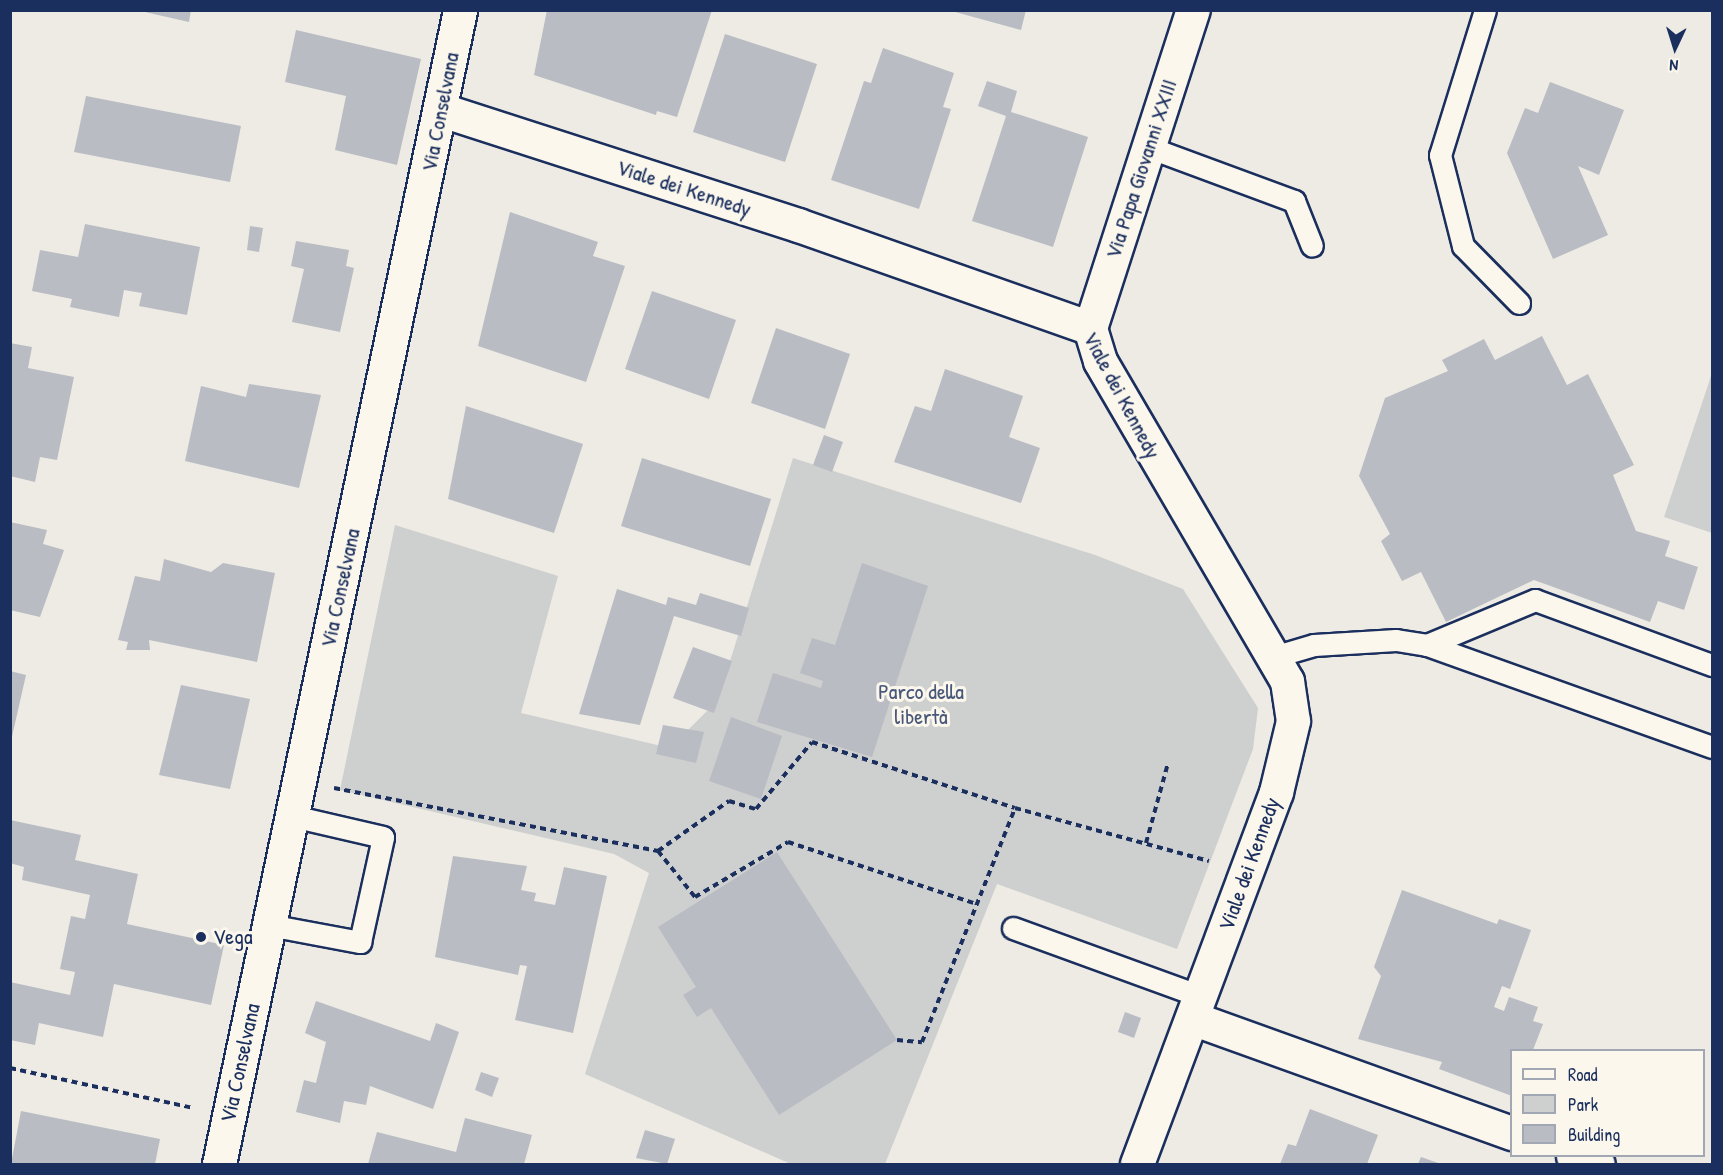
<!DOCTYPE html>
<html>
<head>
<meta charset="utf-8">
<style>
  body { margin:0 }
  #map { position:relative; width:1723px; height:1175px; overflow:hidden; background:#eeebe4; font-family:"Patrick Hand",sans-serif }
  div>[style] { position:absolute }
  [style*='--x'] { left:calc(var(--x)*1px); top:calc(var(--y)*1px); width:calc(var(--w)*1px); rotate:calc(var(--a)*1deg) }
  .green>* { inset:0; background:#cecfcf }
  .building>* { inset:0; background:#b9bcc3 }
  .path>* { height:4px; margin-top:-2px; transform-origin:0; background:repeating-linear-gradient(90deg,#1b2f5e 0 6px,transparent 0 10.5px) }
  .roads { filter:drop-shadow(2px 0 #1b2f5e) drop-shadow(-2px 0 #1b2f5e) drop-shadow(0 2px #1b2f5e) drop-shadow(0 -2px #1b2f5e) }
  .service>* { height:21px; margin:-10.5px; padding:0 10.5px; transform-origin:10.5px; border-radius:10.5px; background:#fbf7ec }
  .minor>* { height:33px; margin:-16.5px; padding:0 16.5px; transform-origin:16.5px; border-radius:16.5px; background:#fbf7ec }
  .secondary>* { height:33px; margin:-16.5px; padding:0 16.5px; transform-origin:16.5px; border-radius:16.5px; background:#fbf7ec }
  .dots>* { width:16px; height:16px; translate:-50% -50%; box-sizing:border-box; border:3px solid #fbf7ec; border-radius:50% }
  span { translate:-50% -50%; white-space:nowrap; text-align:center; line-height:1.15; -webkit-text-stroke:6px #fbf7ec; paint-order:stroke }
  .street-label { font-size:22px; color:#1b2f5e }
  .park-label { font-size:22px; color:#48577a }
  .poi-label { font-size:22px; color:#1b2f5e }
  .left { translate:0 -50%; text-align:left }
  .frame { position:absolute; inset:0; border:12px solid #1b2f5e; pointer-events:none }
  .legend { position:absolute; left:1510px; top:1049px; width:195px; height:108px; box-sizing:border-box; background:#fbf7ec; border:2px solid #a1a7b3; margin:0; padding:8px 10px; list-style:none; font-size:18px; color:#1b2f5e }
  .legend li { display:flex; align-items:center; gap:12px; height:30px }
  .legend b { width:30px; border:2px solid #a1a7b3 }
  .north { position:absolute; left:1645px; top:18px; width:60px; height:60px; -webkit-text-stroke:4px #fbf7ec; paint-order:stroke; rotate:184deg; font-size:16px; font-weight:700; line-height:24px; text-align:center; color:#1b2f5e }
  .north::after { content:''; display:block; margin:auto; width:21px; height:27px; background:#1b2f5e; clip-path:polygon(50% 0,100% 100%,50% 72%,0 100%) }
</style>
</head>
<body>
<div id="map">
  <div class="green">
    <div style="clip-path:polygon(1712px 373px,1712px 533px,1664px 517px)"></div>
    <div style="clip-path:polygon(793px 458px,1095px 555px,1183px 589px,1258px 708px,1253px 749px,1177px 949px,997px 884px,885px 1164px,791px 1164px,585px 1074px,649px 873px,614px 854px,340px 790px,395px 525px,558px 576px,521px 713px,670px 748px,718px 700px)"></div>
  </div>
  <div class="building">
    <div style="clip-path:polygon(136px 10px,191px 10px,189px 22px)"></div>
    <div style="clip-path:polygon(547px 10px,712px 10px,677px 117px,657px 111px,656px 115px,534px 75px)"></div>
    <div style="clip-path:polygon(948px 10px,1026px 10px,1021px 30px)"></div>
    <div style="clip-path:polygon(296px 30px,421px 59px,397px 165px,335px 150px,346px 96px,285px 82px)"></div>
    <div style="clip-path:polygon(725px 34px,817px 64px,785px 162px,693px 132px)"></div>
    <div style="clip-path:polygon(883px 48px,954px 73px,943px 107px,951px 109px,919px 209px,831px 180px,864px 81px,871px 83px)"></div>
    <div style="clip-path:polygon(987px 81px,1017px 91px,1011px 112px,1088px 137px,1053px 247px,972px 221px,1006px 116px,978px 106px)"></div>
    <div style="clip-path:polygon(1550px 82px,1624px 110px,1599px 175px,1578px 166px,1608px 235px,1553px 259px,1507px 153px,1525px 108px,1538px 113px)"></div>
    <div style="clip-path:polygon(86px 96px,241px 126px,230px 182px,74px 152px)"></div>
    <div style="clip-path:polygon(510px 212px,598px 242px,593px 256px,625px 266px,586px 382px,478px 346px)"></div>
    <div style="clip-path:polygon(85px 224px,200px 247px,187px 315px,139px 306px,142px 293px,124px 290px,119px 317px,70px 307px,72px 299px,32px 291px,40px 250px,78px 257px)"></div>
    <div style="clip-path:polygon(250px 226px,263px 228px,259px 252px,247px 250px)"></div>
    <div style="clip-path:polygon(296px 241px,349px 250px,346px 266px,354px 268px,340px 332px,292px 322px,304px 269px,291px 266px)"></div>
    <div style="clip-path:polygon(652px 291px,736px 320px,709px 399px,625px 369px)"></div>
    <div style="clip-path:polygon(776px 328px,850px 354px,825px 429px,751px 403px)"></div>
    <div style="clip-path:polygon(1542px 336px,1567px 385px,1588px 374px,1634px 465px,1613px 475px,1636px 531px,1670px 541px,1665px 556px,1698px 567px,1684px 610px,1658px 601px,1650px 622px,1534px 580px,1446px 622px,1421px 572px,1402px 581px,1381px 541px,1390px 534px,1359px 476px,1385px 398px,1448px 371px,1442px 360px,1484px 339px,1495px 360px)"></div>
    <div style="clip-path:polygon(10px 343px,32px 347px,28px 368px,74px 377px,57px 460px,40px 457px,35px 482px,10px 476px)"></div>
    <div style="clip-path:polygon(945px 369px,1023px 396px,1009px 437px,1040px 448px,1021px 503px,894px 462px,915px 406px,931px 411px)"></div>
    <div style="clip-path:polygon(249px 384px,321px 395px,299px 488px,185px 461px,201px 386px,246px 397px)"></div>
    <div style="clip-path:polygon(466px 406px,583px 444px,554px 533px,448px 499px)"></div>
    <div style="clip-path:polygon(824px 435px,843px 442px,832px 472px,813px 465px)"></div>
    <div style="clip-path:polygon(642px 458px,771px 499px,750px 566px,621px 526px)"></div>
    <div style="clip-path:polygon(10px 522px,47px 530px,43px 544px,64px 550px,40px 617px,10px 610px)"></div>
    <div style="clip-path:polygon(164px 559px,211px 572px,223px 563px,275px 573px,257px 662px,149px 640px,150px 650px,126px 650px,128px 642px,118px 640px,135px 576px,160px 581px)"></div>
    <div style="clip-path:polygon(862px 563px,928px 586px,872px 757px,757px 722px,773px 673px,821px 688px,823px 681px,800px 673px,812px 638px,835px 645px)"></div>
    <div style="clip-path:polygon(617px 589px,666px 605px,668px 597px,696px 605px,700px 593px,749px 608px,741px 636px,674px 616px,640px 725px,579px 714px)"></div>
    <div style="clip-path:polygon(693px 647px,732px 661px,714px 713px,673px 698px)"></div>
    <div style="clip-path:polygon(10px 671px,26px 675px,11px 741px,10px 741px)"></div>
    <div style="clip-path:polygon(181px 685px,250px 699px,230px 789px,159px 775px)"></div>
    <div style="clip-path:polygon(731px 717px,782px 736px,761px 799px,709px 781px)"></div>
    <div style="clip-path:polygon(663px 725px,704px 732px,696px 763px,656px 754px)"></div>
    <div style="clip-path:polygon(10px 820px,81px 835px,75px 860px,138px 874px,127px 924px,224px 945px,211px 1005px,114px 984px,103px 1037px,39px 1023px,35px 1045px,10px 1040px,10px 982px,70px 995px,75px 972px,60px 969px,71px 916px,85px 919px,90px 895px,22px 880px,24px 867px,10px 863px)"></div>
    <div style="clip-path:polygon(777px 852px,897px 1040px,779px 1115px,711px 1008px,697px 1017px,683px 995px,696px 987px,658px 927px)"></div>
    <div style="clip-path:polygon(453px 856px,527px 866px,521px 890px,536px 893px,534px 901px,555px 905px,564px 867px,607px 876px,573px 1033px,515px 1020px,527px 966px,520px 965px,518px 975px,435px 957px)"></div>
    <div style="clip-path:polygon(1402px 890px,1497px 924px,1499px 919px,1531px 930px,1510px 989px,1502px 986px,1494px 1007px,1504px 1011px,1509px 997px,1538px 1007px,1533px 1021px,1543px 1024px,1533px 1050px,1512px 1050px,1512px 1096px,1439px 1069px,1442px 1062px,1358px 1039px,1381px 976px,1374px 967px)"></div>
    <div style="clip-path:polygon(316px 1001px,430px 1041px,436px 1023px,459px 1032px,433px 1109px,370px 1086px,366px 1105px,344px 1101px,340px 1123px,296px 1112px,304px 1080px,316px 1083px,326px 1042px,305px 1033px)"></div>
    <div style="clip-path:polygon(1125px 1012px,1141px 1018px,1134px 1038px,1118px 1032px)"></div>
    <div style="clip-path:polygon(481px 1072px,499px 1078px,492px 1097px,475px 1090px)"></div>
    <div style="clip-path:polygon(1310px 1109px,1378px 1135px,1367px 1164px,1280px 1164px,1288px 1144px,1296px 1146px)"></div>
    <div style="clip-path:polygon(21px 1111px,160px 1139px,155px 1164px,11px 1164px)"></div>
    <div style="clip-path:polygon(465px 1118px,532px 1135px,524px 1164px,368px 1164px,377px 1132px,456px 1152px)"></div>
    <div style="clip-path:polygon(645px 1130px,675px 1139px,667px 1164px,636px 1158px)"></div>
    <div style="clip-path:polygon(1421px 1157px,1441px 1164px,1418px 1164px)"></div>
  </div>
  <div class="path">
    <div style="--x:334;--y:788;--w:330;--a:11"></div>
    <div style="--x:658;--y:851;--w:59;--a:51.2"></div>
    <div style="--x:695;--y:897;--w:108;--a:-30.6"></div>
    <div style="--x:788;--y:842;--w:195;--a:18.2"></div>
    <div style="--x:1146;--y:843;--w:83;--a:-74.6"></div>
    <div style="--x:658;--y:851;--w:87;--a:-35.2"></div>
    <div style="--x:729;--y:801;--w:28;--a:17"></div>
    <div style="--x:756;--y:809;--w:87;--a:-50.1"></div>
    <div style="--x:812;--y:742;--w:213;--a:18"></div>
    <div style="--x:1015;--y:808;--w:201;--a:15.3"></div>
    <div style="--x:897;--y:1040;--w:25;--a:5"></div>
    <div style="--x:922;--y:1042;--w:252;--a:-68.3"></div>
    <div style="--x:10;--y:1068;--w:187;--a:12.3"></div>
  </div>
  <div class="roads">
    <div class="service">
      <div style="--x:1485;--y:10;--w:152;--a:107.2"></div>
      <div style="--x:1440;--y:155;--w:94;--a:75.8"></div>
      <div style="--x:1463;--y:246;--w:80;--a:45.5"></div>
      <div style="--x:1148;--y:147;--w:156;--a:20.3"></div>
      <div style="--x:1294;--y:201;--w:48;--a:68.2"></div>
      <div style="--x:1427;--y:645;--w:117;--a:-22.6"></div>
      <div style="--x:1535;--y:600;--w:189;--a:20.2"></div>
      <div style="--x:1273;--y:657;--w:43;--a:-16.3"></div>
      <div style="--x:1314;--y:645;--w:82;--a:-3.5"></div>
      <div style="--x:1396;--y:640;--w:31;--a:9"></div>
      <div style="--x:1427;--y:645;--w:303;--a:19.7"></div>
      <div style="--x:269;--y:925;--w:93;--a:10.6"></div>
      <div style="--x:360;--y:942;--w:107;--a:-77.6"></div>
      <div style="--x:383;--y:837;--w:93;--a:-167"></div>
      <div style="--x:1013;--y:928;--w:199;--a:20"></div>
    </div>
    <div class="minor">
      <div style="--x:442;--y:110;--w:374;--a:17.9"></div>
      <div style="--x:798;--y:225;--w:310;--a:19.4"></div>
      <div style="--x:1090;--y:328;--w:34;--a:73"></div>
      <div style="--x:1100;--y:361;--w:371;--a:59.7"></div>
      <div style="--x:1287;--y:681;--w:40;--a:81.5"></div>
      <div style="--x:1293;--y:721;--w:73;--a:103.5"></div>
      <div style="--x:1276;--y:792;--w:397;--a:110.5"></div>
      <div style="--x:1090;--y:328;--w:334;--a:-72.1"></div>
      <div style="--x:1192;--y:1018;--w:340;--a:19.8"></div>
      <div style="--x:1573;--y:1156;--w:26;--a:18"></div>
    </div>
    <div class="secondary">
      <div style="--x:219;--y:1164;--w:1179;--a:-78.2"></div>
    </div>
  </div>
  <div class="dots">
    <div style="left:201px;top:937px;background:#1b2f5e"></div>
  </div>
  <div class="street-label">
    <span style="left:440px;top:112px;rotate:-79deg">Via Conselvana</span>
    <span style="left:1141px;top:169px;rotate:-72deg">Via Papa Giovanni XXIII</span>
    <span style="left:684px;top:188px;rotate:18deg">Viale dei Kennedy</span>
    <span style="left:1122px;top:395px;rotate:62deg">Viale dei Kennedy</span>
    <span style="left:340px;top:588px;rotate:-78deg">Via Conselvana</span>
    <span style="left:1249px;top:864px;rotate:-70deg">Viale dei Kennedy</span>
    <span style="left:240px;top:1063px;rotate:-78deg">Via Conselvana</span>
  </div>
  <div class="park-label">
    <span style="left:921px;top:704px">Parco della<br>libertà</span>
  </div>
  <div class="poi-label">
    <span class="left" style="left:213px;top:937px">Vega</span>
  </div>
  <div class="frame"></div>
  <ul class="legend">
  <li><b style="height:8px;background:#fbf7ec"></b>Road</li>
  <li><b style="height:16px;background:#cecfcf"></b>Park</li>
  <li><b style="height:16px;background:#b9bcc3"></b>Building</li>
  </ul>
  <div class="north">N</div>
</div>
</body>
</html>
